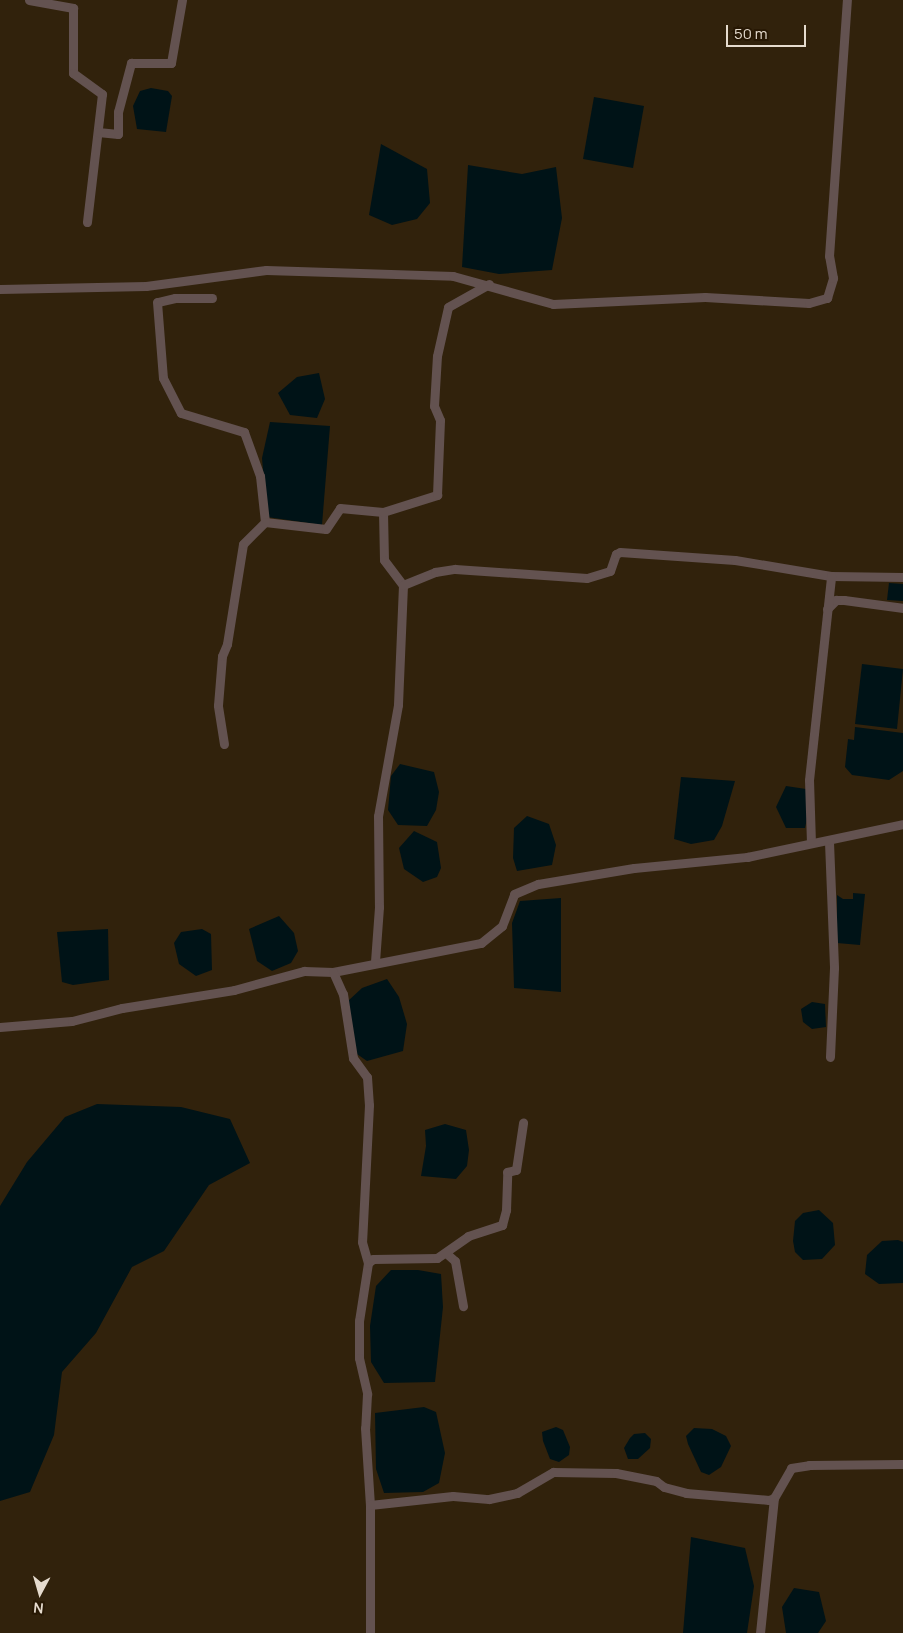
<!DOCTYPE html>
<html>
<head>
<meta charset="utf-8">
<style>
  body { margin:0 }
  #map { position:relative; width:903px; height:1633px; overflow:hidden; background:#31220c; font-family:Manrope,sans-serif }
  div>[style] { position:absolute }
  [style*='--x'] { left:calc(var(--x)*1px); top:calc(var(--y)*1px); width:calc(var(--w)*1px); rotate:calc(var(--a)*1deg) }
  .water>* { inset:0; background:#001317 }
  .minor>* { height:9px; margin:-4.5px; padding:0 4.5px; transform-origin:4.5px; border-radius:4.5px; background:#635250 }
  span { translate:-50% -50%; white-space:nowrap; text-align:center; line-height:1.15; -webkit-text-stroke:4px #271804; paint-order:stroke }
  .north { position:absolute; left:15px; top:1568px; width:50px; height:50px; -webkit-text-stroke:4px #271804; paint-order:stroke; rotate:186deg; font-size:14px; font-weight:700; line-height:20px; text-align:center; color:#e5dbce }
  .north::after { content:''; display:block; margin:auto; width:18px; height:22px; background:#e5dbce; clip-path:polygon(50% 0,100% 100%,50% 72%,0 100%) }
  .scale { position:absolute; left:726px; top:25px; width:80px; height:22px; box-sizing:border-box; border:2px solid #e5dbce; border-top:0; padding-left:6px; font-size:15px; line-height:18px; white-space:nowrap; color:#e5dbce; -webkit-text-stroke:4px #271804; paint-order:stroke }
</style>
</head>
<body>
<div id="map">
  <div class="water">
    <div style="clip-path:polygon(151px 88px,168px 91px,172px 96px,166px 132px,137px 129px,133px 106px,140px 91px)"></div>
    <div style="clip-path:polygon(594px 97px,644px 106px,633px 168px,583px 159px)"></div>
    <div style="clip-path:polygon(381px 144px,427px 169px,430px 203px,417px 219px,392px 225px,369px 215px)"></div>
    <div style="clip-path:polygon(468px 165px,522px 174px,556px 167px,562px 218px,552px 270px,499px 274px,462px 267px)"></div>
    <div style="clip-path:polygon(319px 373px,325px 399px,317px 418px,290px 415px,278px 393px,297px 377px)"></div>
    <div style="clip-path:polygon(270px 422px,330px 426px,322px 525px,267px 517px,262px 458px)"></div>
    <div style="clip-path:polygon(889px 583px,903px 584px,903px 601px,887px 600px)"></div>
    <div style="clip-path:polygon(862px 664px,903px 669px,897px 729px,855px 724px)"></div>
    <div style="clip-path:polygon(855px 727px,903px 733px,903px 771px,889px 780px,852px 775px,845px 767px,848px 739px,854px 740px)"></div>
    <div style="clip-path:polygon(400px 764px,434px 772px,439px 792px,436px 810px,427px 826px,398px 825px,388px 810px,391px 776px)"></div>
    <div style="clip-path:polygon(681px 777px,735px 781px,722px 826px,714px 840px,691px 844px,674px 839px)"></div>
    <div style="clip-path:polygon(786px 786px,806px 789px,808px 814px,805px 828px,786px 828px,776px 807px)"></div>
    <div style="clip-path:polygon(527px 816px,549px 824px,556px 845px,552px 865px,517px 871px,513px 858px,514px 828px)"></div>
    <div style="clip-path:polygon(414px 831px,437px 842px,441px 868px,437px 877px,423px 882px,404px 869px,399px 848px)"></div>
    <div style="clip-path:polygon(853px 893px,865px 894px,860px 945px,837px 943px,837px 895px,843px 899px,853px 899px)"></div>
    <div style="clip-path:polygon(561px 898px,561px 992px,514px 988px,512px 923px,520px 901px)"></div>
    <div style="clip-path:polygon(279px 916px,294px 933px,298px 951px,291px 963px,272px 971px,257px 961px,249px 929px)"></div>
    <div style="clip-path:polygon(108px 929px,109px 980px,73px 985px,62px 982px,57px 932px)"></div>
    <div style="clip-path:polygon(202px 929px,211px 934px,212px 970px,196px 976px,179px 964px,174px 943px,181px 932px)"></div>
    <div style="clip-path:polygon(387px 979px,399px 997px,407px 1024px,403px 1051px,367px 1061px,354px 1052px,348px 1001px,362px 988px)"></div>
    <div style="clip-path:polygon(812px 1002px,825px 1004px,826px 1027px,812px 1029px,803px 1022px,801px 1009px)"></div>
    <div style="clip-path:polygon(97px 1104px,181px 1107px,230px 1119px,250px 1163px,209px 1185px,164px 1251px,132px 1267px,96px 1333px,62px 1372px,54px 1435px,30px 1492px,0 1501px,0 1206px,27px 1162px,65px 1117px)"></div>
    <div style="clip-path:polygon(445px 1124px,466px 1130px,469px 1150px,467px 1166px,456px 1179px,421px 1176px,426px 1146px,425px 1130px)"></div>
    <div style="clip-path:polygon(819px 1210px,833px 1223px,835px 1245px,822px 1259px,803px 1260px,795px 1252px,793px 1241px,795px 1221px,803px 1213px)"></div>
    <div style="clip-path:polygon(898px 1240px,903px 1242px,903px 1283px,879px 1284px,865px 1274px,867px 1255px,882px 1241px)"></div>
    <div style="clip-path:polygon(391px 1270px,418px 1270px,441px 1274px,443px 1307px,435px 1382px,384px 1383px,371px 1362px,370px 1326px,376px 1286px)"></div>
    <div style="clip-path:polygon(424px 1407px,436px 1412px,445px 1453px,439px 1483px,423px 1492px,384px 1493px,376px 1469px,375px 1413px)"></div>
    <div style="clip-path:polygon(556px 1427px,563px 1430px,570px 1447px,569px 1455px,559px 1462px,550px 1459px,543px 1441px,542px 1432px)"></div>
    <div style="clip-path:polygon(694px 1428px,712px 1429px,726px 1436px,731px 1446px,721px 1467px,709px 1475px,701px 1472px,688px 1444px,686px 1436px)"></div>
    <div style="clip-path:polygon(645px 1433px,651px 1439px,650px 1448px,638px 1459px,628px 1459px,624px 1448px,630px 1438px,634px 1434px)"></div>
    <div style="clip-path:polygon(691px 1537px,745px 1548px,754px 1586px,747px 1633px,683px 1633px)"></div>
    <div style="clip-path:polygon(794px 1588px,819px 1592px,826px 1621px,818px 1633px,786px 1633px,782px 1607px)"></div>
  </div>
  <div class="minor">
    <div style="--x:29;--y:0;--w:45;--a:10.3"></div>
    <div style="--x:73;--y:8;--w:65;--a:90"></div>
    <div style="--x:73;--y:73;--w:36;--a:36"></div>
    <div style="--x:102;--y:94;--w:129;--a:96.7"></div>
    <div style="--x:98;--y:132;--w:20;--a:6"></div>
    <div style="--x:118;--y:134;--w:22;--a:-90"></div>
    <div style="--x:118;--y:112;--w:51;--a:-75.1"></div>
    <div style="--x:131;--y:63;--w:40;--a:0"></div>
    <div style="--x:171;--y:63;--w:64;--a:-80.1"></div>
    <div style="--x:0;--y:289;--w:146;--a:-1.2"></div>
    <div style="--x:146;--y:286;--w:121;--a:-7.6"></div>
    <div style="--x:266;--y:270;--w:187;--a:1.8"></div>
    <div style="--x:453;--y:276;--w:104;--a:15.6"></div>
    <div style="--x:553;--y:304;--w:152;--a:-2.6"></div>
    <div style="--x:705;--y:297;--w:104;--a:3.3"></div>
    <div style="--x:809;--y:303;--w:19;--a:-16"></div>
    <div style="--x:827;--y:298;--w:21;--a:-73"></div>
    <div style="--x:833;--y:278;--w:22;--a:-100"></div>
    <div style="--x:829;--y:256;--w:257;--a:-86"></div>
    <div style="--x:212;--y:298;--w:37;--a:180"></div>
    <div style="--x:175;--y:298;--w:18;--a:167"></div>
    <div style="--x:157;--y:302;--w:76;--a:85.5"></div>
    <div style="--x:163;--y:378;--w:39;--a:63"></div>
    <div style="--x:181;--y:413;--w:66;--a:16.8"></div>
    <div style="--x:244;--y:432;--w:47;--a:70"></div>
    <div style="--x:260;--y:476;--w:46;--a:83.8"></div>
    <div style="--x:265;--y:522;--w:61;--a:6.5"></div>
    <div style="--x:326;--y:529;--w:25;--a:-56"></div>
    <div style="--x:340;--y:508;--w:43;--a:5.3"></div>
    <div style="--x:383;--y:512;--w:48;--a:88.8"></div>
    <div style="--x:384;--y:560;--w:31;--a:53"></div>
    <div style="--x:403;--y:585;--w:120;--a:92.4"></div>
    <div style="--x:398;--y:705;--w:113;--a:100.2"></div>
    <div style="--x:378;--y:816;--w:91;--a:89.4"></div>
    <div style="--x:379;--y:907;--w:55;--a:94.2"></div>
    <div style="--x:383;--y:512;--w:57;--a:-17.5"></div>
    <div style="--x:437;--y:495;--w:75;--a:-87.7"></div>
    <div style="--x:440;--y:420;--w:15;--a:-113"></div>
    <div style="--x:434;--y:406;--w:50;--a:-86.6"></div>
    <div style="--x:437;--y:356;--w:50;--a:-77.3"></div>
    <div style="--x:448;--y:307;--w:47;--a:-29.3"></div>
    <div style="--x:403;--y:585;--w:35;--a:-22"></div>
    <div style="--x:435;--y:572;--w:20;--a:-9"></div>
    <div style="--x:455;--y:569;--w:132;--a:3.9"></div>
    <div style="--x:587;--y:578;--w:24;--a:-17"></div>
    <div style="--x:610;--y:571;--w:18;--a:-71"></div>
    <div style="--x:616;--y:554;--w:4;--a:-27"></div>
    <div style="--x:620;--y:552;--w:115;--a:4"></div>
    <div style="--x:735;--y:560;--w:97;--a:9.5"></div>
    <div style="--x:831;--y:576;--w:72;--a:0.8"></div>
    <div style="--x:827;--y:609;--w:13;--a:-45"></div>
    <div style="--x:836;--y:600;--w:8;--a:0"></div>
    <div style="--x:844;--y:600;--w:60;--a:7.7"></div>
    <div style="--x:224;--y:744;--w:39;--a:-99"></div>
    <div style="--x:218;--y:705;--w:49;--a:-85.3"></div>
    <div style="--x:222;--y:656;--w:13;--a:-67"></div>
    <div style="--x:227;--y:644;--w:101;--a:-80.9"></div>
    <div style="--x:243;--y:544;--w:31;--a:-45"></div>
    <div style="--x:829;--y:842;--w:126;--a:87.7"></div>
    <div style="--x:834;--y:968;--w:89;--a:92.6"></div>
    <div style="--x:811;--y:843;--w:63;--a:-91.8"></div>
    <div style="--x:809;--y:780;--w:205;--a:-83.8"></div>
    <div style="--x:333;--y:972;--w:151;--a:-11.1"></div>
    <div style="--x:481;--y:943;--w:27;--a:-39"></div>
    <div style="--x:502;--y:926;--w:34;--a:-69"></div>
    <div style="--x:514;--y:894;--w:26;--a:-23"></div>
    <div style="--x:538;--y:884;--w:97;--a:-9.5"></div>
    <div style="--x:634;--y:868;--w:114;--a:-5.6"></div>
    <div style="--x:747;--y:857;--w:159;--a:-11.9"></div>
    <div style="--x:0;--y:1027;--w:72;--a:-4.8"></div>
    <div style="--x:72;--y:1021;--w:52;--a:-14.6"></div>
    <div style="--x:122;--y:1008;--w:113;--a:-9.1"></div>
    <div style="--x:234;--y:990;--w:73;--a:-15.2"></div>
    <div style="--x:304;--y:971;--w:29;--a:2"></div>
    <div style="--x:333;--y:972;--w:24;--a:66"></div>
    <div style="--x:343;--y:994;--w:65;--a:81.1"></div>
    <div style="--x:353;--y:1058;--w:24;--a:54"></div>
    <div style="--x:367;--y:1077;--w:28;--a:86"></div>
    <div style="--x:369;--y:1105;--w:137;--a:92.9"></div>
    <div style="--x:362;--y:1242;--w:22;--a:74"></div>
    <div style="--x:368;--y:1263;--w:59;--a:98.8"></div>
    <div style="--x:359;--y:1321;--w:37;--a:90"></div>
    <div style="--x:359;--y:1358;--w:37;--a:77"></div>
    <div style="--x:367;--y:1394;--w:34;--a:93"></div>
    <div style="--x:365;--y:1428;--w:77;--a:86.3"></div>
    <div style="--x:370;--y:1505;--w:128;--a:90"></div>
    <div style="--x:446;--y:1253;--w:12;--a:42"></div>
    <div style="--x:455;--y:1261;--w:46;--a:79.9"></div>
    <div style="--x:368;--y:1263;--w:6;--a:-39"></div>
    <div style="--x:373;--y:1259;--w:64;--a:-0.9"></div>
    <div style="--x:437;--y:1258;--w:38;--a:-35"></div>
    <div style="--x:468;--y:1236;--w:36;--a:-18"></div>
    <div style="--x:502;--y:1225;--w:16;--a:-75"></div>
    <div style="--x:506;--y:1210;--w:38;--a:-88"></div>
    <div style="--x:507;--y:1172;--w:9;--a:-13"></div>
    <div style="--x:516;--y:1170;--w:48;--a:-81.5"></div>
    <div style="--x:370;--y:1505;--w:83;--a:-6.2"></div>
    <div style="--x:453;--y:1496;--w:36;--a:5"></div>
    <div style="--x:489;--y:1499;--w:29;--a:-12"></div>
    <div style="--x:517;--y:1493;--w:42;--a:-30.3"></div>
    <div style="--x:553;--y:1472;--w:63;--a:0.9"></div>
    <div style="--x:616;--y:1473;--w:41;--a:11.3"></div>
    <div style="--x:656;--y:1481;--w:10;--a:37"></div>
    <div style="--x:664;--y:1487;--w:23;--a:15"></div>
    <div style="--x:686;--y:1493;--w:83;--a:4.8"></div>
    <div style="--x:769;--y:1500;--w:5;--a:-22"></div>
    <div style="--x:774;--y:1498;--w:34;--a:-60"></div>
    <div style="--x:791;--y:1468;--w:18;--a:-9"></div>
    <div style="--x:809;--y:1465;--w:94;--a:-0.6"></div>
    <div style="--x:760;--y:1633;--w:136;--a:-84.1"></div>
  </div>
  <div class="north">N</div>
  <div class="scale">50 m</div>
</div>
</body>
</html>
